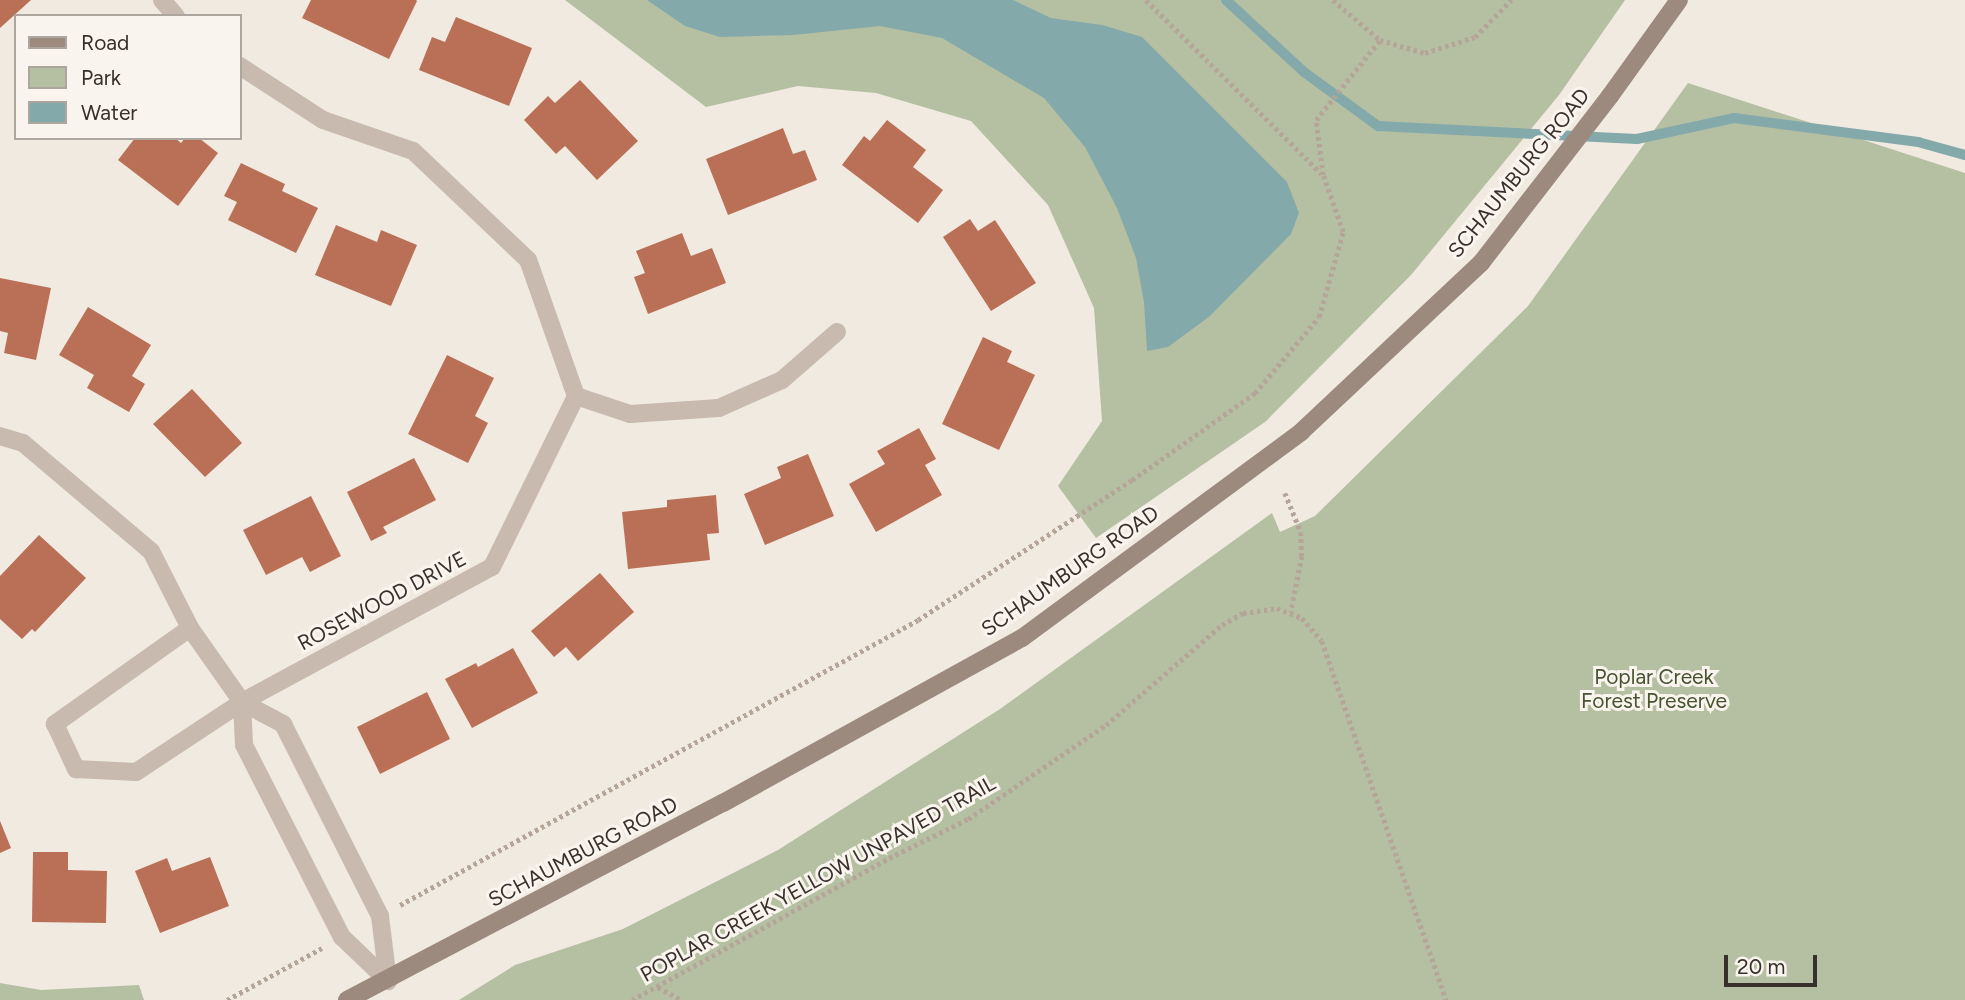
<!DOCTYPE html>
<html>
<head>
<meta charset="utf-8">
<style>
  body { margin:0 }
  #map { position:relative; width:1965px; height:1000px; overflow:hidden; background:#f1eae1; font-family:Figtree,sans-serif }
  div>[style] { position:absolute }
  [style*='--x'] { left:calc(var(--x)*1px); top:calc(var(--y)*1px); width:calc(var(--w)*1px); rotate:calc(var(--a)*1deg) }
  .green>* { inset:0; background:#b5bfa2 }
  .water>* { inset:0; background:#83a9ab }
  .stream>* { height:10px; margin:-5px; padding:0 5px; transform-origin:5px; border-radius:5px; background:#83a9ab }
  .building>* { inset:0; background:#ba7056 }
  .path>* { height:4.5px; margin-top:-2.25px; transform-origin:0; background:repeating-linear-gradient(90deg,#b4a598 0 3.5px,transparent 0 7px) }
  .street>* { height:18px; margin:-9px; padding:0 9px; transform-origin:9px; border-radius:9px; background:#c8baae }
  .secondary>* { height:18px; margin:-9px; padding:0 9px; transform-origin:9px; border-radius:9px; background:#9c8a7f }
  span { translate:-50% -50%; white-space:nowrap; text-align:center; line-height:1.15; -webkit-text-stroke:6px #f9f4ed; paint-order:stroke }
  .street-label { font-size:21px; color:#38302b }
  .park-label { font-size:21px; color:#475432 }
  .legend { position:absolute; left:14px; top:14px; width:228px; height:126px; box-sizing:border-box; background:#f9f4ed; border:2px solid #aca69f; margin:0; padding:9px 12px; list-style:none; font-size:21px; color:#38302b }
  .legend li { display:flex; align-items:center; gap:14px; height:35px }
  .legend b { width:35px; border:2px solid #aca69f }
  .scale { position:absolute; left:1724px; top:955px; width:93px; height:32px; box-sizing:border-box; border:4px solid #38302b; border-top:0; padding-left:9px; font-size:21px; line-height:24px; white-space:nowrap; color:#38302b; -webkit-text-stroke:5px #f9f4ed; paint-order:stroke }
</style>
</head>
<body>
<div id="map">
  <div class="green">
    <div style="clip-path:polygon(565px 0,1625px 0,1559px 95px,1411px 275px,1265px 422px,1096px 538px,1058px 486px,1102px 421px,1094px 308px,1048px 205px,971px 121px,876px 93px,798px 86px,706px 107px)"></div>
    <div style="clip-path:polygon(1688px 83px,1965px 173px,1965px 1000px,459px 1000px,515px 965px,623px 929px,778px 850px,1000px 709px,1272px 513px,1280px 532px,1315px 516px,1528px 306px)"></div>
    <div style="clip-path:polygon(0 983px,41px 990px,139px 985px,144px 1000px,0 1000px)"></div>
  </div>
  <div class="water">
    <div style="clip-path:polygon(647px 0,1013px 0,1051px 18px,1102px 25px,1142px 37px,1287px 182px,1299px 213px,1291px 234px,1210px 316px,1168px 347px,1147px 351px,1144px 302px,1136px 258px,1117px 208px,1085px 147px,1044px 98px,942px 38px,880px 26px,793px 35px,720px 37px,685px 26px)"></div>
  </div>
  <div class="stream">
    <div style="--x:1226;--y:0;--w:106;--a:42.7"></div>
    <div style="--x:1304;--y:72;--w:92;--a:36.1"></div>
    <div style="--x:1378;--y:126;--w:259;--a:2.9"></div>
    <div style="--x:1637;--y:139;--w:99;--a:-12.2"></div>
    <div style="--x:1734;--y:118;--w:186;--a:7.4"></div>
    <div style="--x:1918;--y:142;--w:49;--a:15.5"></div>
  </div>
  <div class="building">
    <div style="clip-path:polygon(0 0,31px 0,0 28px)"></div>
    <div style="clip-path:polygon(311px 0,416px 0,417px 1px,389px 59px,302px 18px)"></div>
    <div style="clip-path:polygon(456px 17px,532px 48px,509px 106px,419px 70px,432px 37px,445px 42px)"></div>
    <div style="clip-path:polygon(580px 80px,638px 141px,597px 180px,565px 146px,556px 154px,524px 120px,548px 96px,555px 103px)"></div>
    <div style="clip-path:polygon(887px 120px,926px 150px,913px 167px,943px 190px,918px 223px,842px 165px,864px 136px,870px 141px)"></div>
    <div style="clip-path:polygon(783px 128px,793px 154px,805px 150px,817px 180px,728px 215px,706px 159px)"></div>
    <div style="clip-path:polygon(135px 138px,175px 138px,181px 143px,185px 138px,199px 138px,218px 153px,178px 206px,118px 160px)"></div>
    <div style="clip-path:polygon(241px 163px,285px 184px,282px 191px,318px 208px,296px 253px,228px 220px,237px 202px,224px 196px)"></div>
    <div style="clip-path:polygon(970px 219px,978px 231px,995px 220px,1036px 283px,991px 311px,943px 237px)"></div>
    <div style="clip-path:polygon(336px 225px,377px 242px,381px 230px,417px 245px,391px 306px,315px 275px)"></div>
    <div style="clip-path:polygon(682px 233px,691px 256px,712px 248px,726px 283px,648px 314px,634px 277px,645px 273px,636px 251px)"></div>
    <div style="clip-path:polygon(0 278px,51px 288px,36px 360px,4px 353px,8px 333px,0 331px)"></div>
    <div style="clip-path:polygon(88px 307px,151px 345px,132px 376px,145px 384px,129px 412px,87px 388px,94px 375px,59px 355px)"></div>
    <div style="clip-path:polygon(983px 337px,1012px 351px,1007px 362px,1035px 375px,999px 450px,942px 424px)"></div>
    <div style="clip-path:polygon(447px 355px,494px 378px,475px 416px,488px 423px,468px 463px,408px 434px)"></div>
    <div style="clip-path:polygon(192px 389px,242px 443px,205px 477px,153px 424px)"></div>
    <div style="clip-path:polygon(919px 428px,936px 459px,925px 465px,942px 495px,876px 532px,849px 484px,885px 464px,877px 451px)"></div>
    <div style="clip-path:polygon(808px 454px,834px 516px,765px 545px,744px 494px,781px 478px,777px 467px)"></div>
    <div style="clip-path:polygon(414px 458px,436px 500px,383px 527px,387px 533px,371px 541px,347px 492px)"></div>
    <div style="clip-path:polygon(716px 495px,719px 533px,707px 534px,710px 560px,628px 569px,622px 512px,667px 507px,667px 500px)"></div>
    <div style="clip-path:polygon(311px 496px,341px 556px,310px 572px,302px 557px,266px 575px,243px 530px)"></div>
    <div style="clip-path:polygon(39px 535px,86px 578px,35px 632px,32px 629px,22px 639px,0 619px,0 576px)"></div>
    <div style="clip-path:polygon(600px 573px,634px 612px,578px 661px,566px 647px,554px 657px,531px 631px)"></div>
    <div style="clip-path:polygon(513px 648px,538px 693px,472px 728px,445px 679px,476px 663px,478px 667px)"></div>
    <div style="clip-path:polygon(427px 692px,450px 739px,380px 774px,357px 727px)"></div>
    <div style="clip-path:polygon(0 821px,11px 848px,0 853px)"></div>
    <div style="clip-path:polygon(33px 852px,68px 852px,68px 870px,107px 871px,106px 923px,32px 922px)"></div>
    <div style="clip-path:polygon(210px 857px,229px 906px,160px 933px,135px 871px,167px 858px,172px 871px)"></div>
  </div>
  <div class="path">
    <div style="--x:1146;--y:0;--w:247;--a:44.7"></div>
    <div style="--x:1333;--y:0;--w:62;--a:40.4"></div>
    <div style="--x:1285;--y:493;--w:42;--a:67.7"></div>
    <div style="--x:1301;--y:532;--w:24;--a:88"></div>
    <div style="--x:1302;--y:556;--w:57;--a:101.1"></div>
    <div style="--x:400;--y:905;--w:591;--a:-28.82"></div>
    <div style="--x:918;--y:620;--w:256;--a:-33.2"></div>
    <div style="--x:1132;--y:480;--w:151;--a:-35.3"></div>
    <div style="--x:1255;--y:393;--w:99;--a:-49.9"></div>
    <div style="--x:1319;--y:317;--w:88;--a:-74.2"></div>
    <div style="--x:1343;--y:232;--w:60;--a:-109.3"></div>
    <div style="--x:1323;--y:175;--w:55;--a:-97.3"></div>
    <div style="--x:1316;--y:120;--w:102;--a:-51.3"></div>
    <div style="--x:1380;--y:40;--w:47;--a:16.1"></div>
    <div style="--x:1425;--y:53;--w:52;--a:-17.7"></div>
    <div style="--x:1475;--y:37;--w:52;--a:-45.8"></div>
    <div style="--x:658;--y:987;--w:26;--a:29"></div>
    <div style="--x:227;--y:1000;--w:108;--a:-28.7"></div>
    <div style="--x:632;--y:1000;--w:294;--a:-28.9"></div>
    <div style="--x:889;--y:858;--w:88;--a:-26.3"></div>
    <div style="--x:968;--y:819;--w:167;--a:-34.3"></div>
    <div style="--x:1106;--y:725;--w:153;--a:-40.8"></div>
    <div style="--x:1222;--y:625;--w:24;--a:-30"></div>
    <div style="--x:1243;--y:613;--w:34;--a:-8"></div>
    <div style="--x:1277;--y:608;--w:27;--a:22"></div>
    <div style="--x:1302;--y:618;--w:30;--a:49"></div>
    <div style="--x:1322;--y:641;--w:380;--a:70.9"></div>
  </div>
  <div class="street">
    <div style="--x:162;--y:0;--w:21;--a:49"></div>
    <div style="--x:576;--y:396;--w:57;--a:18.4"></div>
    <div style="--x:630;--y:414;--w:89;--a:-3.9"></div>
    <div style="--x:719;--y:408;--w:69;--a:-24"></div>
    <div style="--x:782;--y:380;--w:73;--a:-41.1"></div>
    <div style="--x:0;--y:436;--w:24;--a:17"></div>
    <div style="--x:23;--y:443;--w:167;--a:40.2"></div>
    <div style="--x:151;--y:551;--w:86;--a:63.1"></div>
    <div style="--x:190;--y:628;--w:90;--a:54.9"></div>
    <div style="--x:242;--y:702;--w:284;--a:-28.4"></div>
    <div style="--x:492;--y:567;--w:191;--a:-63.8"></div>
    <div style="--x:576;--y:396;--w:144;--a:-109.4"></div>
    <div style="--x:528;--y:260;--w:158;--a:-136.5"></div>
    <div style="--x:413;--y:151;--w:95;--a:-161"></div>
    <div style="--x:323;--y:120;--w:99;--a:-147"></div>
    <div style="--x:190;--y:628;--w:166;--a:144.6"></div>
    <div style="--x:55;--y:724;--w:50;--a:65"></div>
    <div style="--x:76;--y:769;--w:60;--a:2.9"></div>
    <div style="--x:136;--y:772;--w:127;--a:-33.4"></div>
    <div style="--x:242;--y:702;--w:47;--a:28.2"></div>
    <div style="--x:283;--y:724;--w:215;--a:63.2"></div>
    <div style="--x:380;--y:916;--w:65;--a:83"></div>
    <div style="--x:242;--y:702;--w:43;--a:87.3"></div>
    <div style="--x:244;--y:745;--w:216;--a:63"></div>
    <div style="--x:342;--y:937;--w:64;--a:43.7"></div>
  </div>
  <div class="secondary">
    <div style="--x:347;--y:1000;--w:424;--a:-27.7"></div>
    <div style="--x:723;--y:803;--w:342;--a:-28.9"></div>
    <div style="--x:1022;--y:638;--w:347;--a:-36.4"></div>
    <div style="--x:1301;--y:432;--w:247;--a:-43.2"></div>
    <div style="--x:1481;--y:263;--w:211;--a:-52.3"></div>
    <div style="--x:1610;--y:96;--w:118;--a:-54.3"></div>
  </div>
  <div class="street-label">
    <span style="left:1519px;top:173px;rotate:-51deg">SCHAUMBURG ROAD</span>
    <span style="left:1070px;top:571px;rotate:-35deg">SCHAUMBURG ROAD</span>
    <span style="left:382px;top:601px;rotate:-28deg">ROSEWOOD DRIVE</span>
    <span style="left:583px;top:852px;rotate:-28deg">SCHAUMBURG ROAD</span>
    <span style="left:818px;top:879px;rotate:-29deg">POPLAR CREEK YELLOW UNPAVED TRAIL</span>
  </div>
  <div class="park-label">
    <span style="left:1654px;top:689px">Poplar Creek<br>Forest Preserve</span>
  </div>
  <ul class="legend">
  <li><b style="height:9px;background:#9c8a7f"></b>Road</li>
  <li><b style="height:19px;background:#b5bfa2"></b>Park</li>
  <li><b style="height:19px;background:#83a9ab"></b>Water</li>
  </ul>
  <div class="scale">20 m</div>
</div>
</body>
</html>
